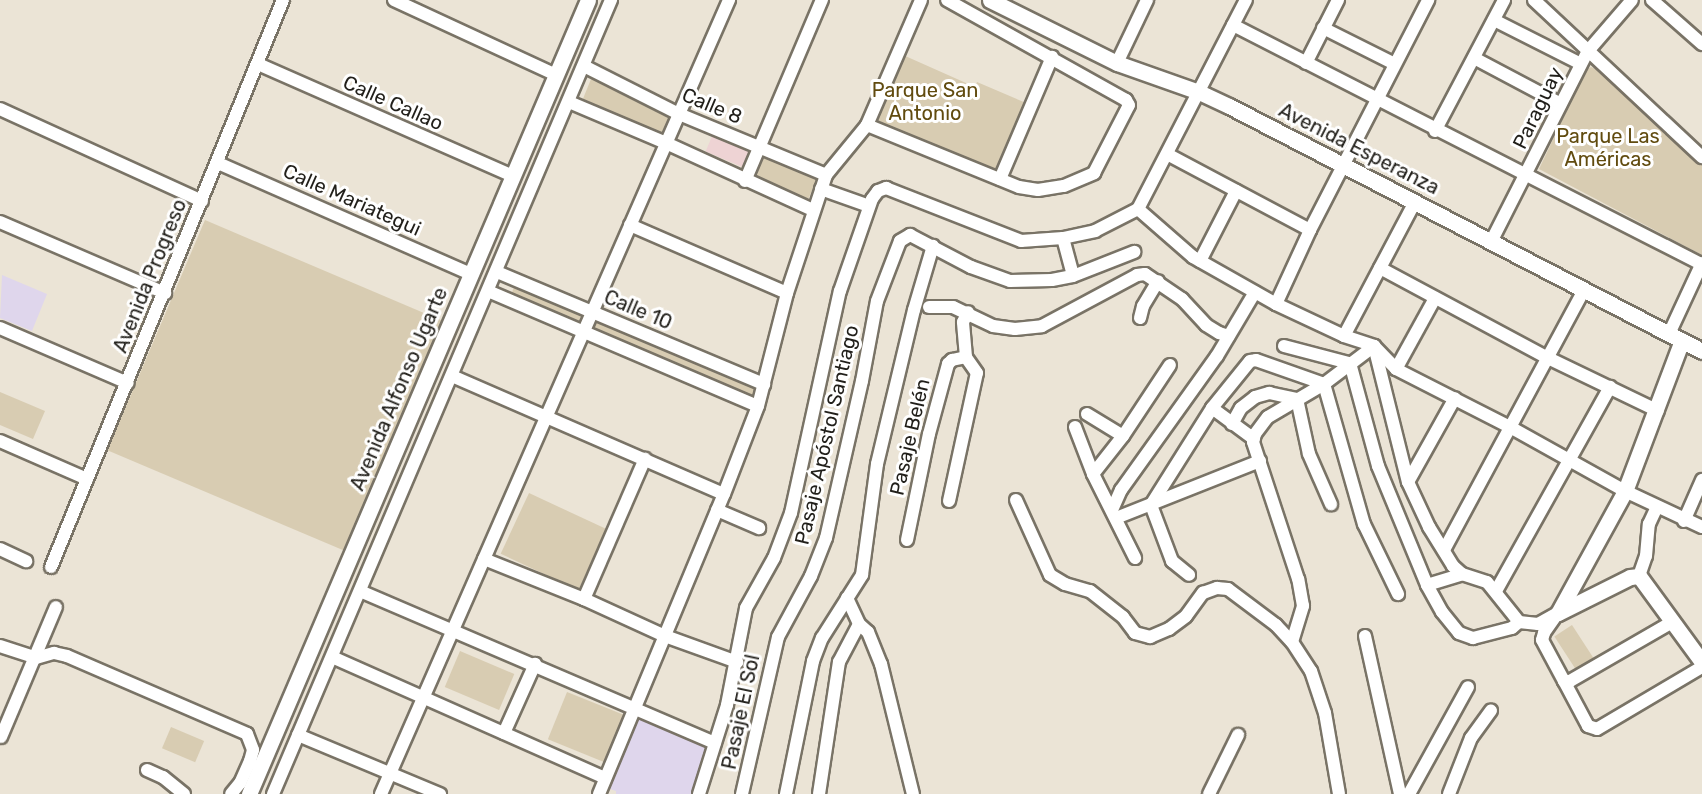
<!DOCTYPE html>
<html>
<head>
<meta charset="utf-8">
<style>
  body { margin:0 }
  #map { position:relative; width:1702px; height:794px; overflow:hidden; background:#ebe4d6; font-family:Rubik,sans-serif }
  div>[style] { position:absolute }
  [style*='--x'] { left:calc(var(--x)*1px); top:calc(var(--y)*1px); width:calc(var(--w)*1px); rotate:calc(var(--a)*1deg) }
  .education>* { inset:0; background:#dfd6ec }
  .medical>* { inset:0; background:#eed3d4; transform-origin:0 0 }
  .green>* { inset:0; background:#d8ccb2; transform-origin:0 0 }
  .roads { filter:drop-shadow(2px 0 #797366) drop-shadow(-2px 0 #797366) drop-shadow(0 2px #797366) drop-shadow(0 -2px #797366) }
  .minor>* { height:12px; margin:-6px; padding:0 6px; transform-origin:6px; border-radius:6px; background:#fff }
  .tertiary>* { height:15px; margin:-7.5px; padding:0 7.5px; transform-origin:7.5px; border-radius:7.5px; background:#fff }
  span { translate:-50% -50%; white-space:nowrap; text-align:center; line-height:1.15; -webkit-text-stroke:6px #fff; paint-order:stroke }
  .park-label { font-size:20px; color:#614b0f }
  .street-label { font-size:20px; color:#211f1a }
</style>
</head>
<body>
<div id="map">
  <div class="education">
    <i style="clip-path:polygon(2px 275px,47px 294px,32px 331px,0 318px)"></i>
    <i style="clip-path:polygon(639px 717px,709px 746px,692px 794px,616px 794px,616px 791px,610px 789px)"></i>
  </div>
  <div class="medical">
    <i style="left:713px;top:134px;width:40px;height:19px;rotate:23deg"></i>
  </div>
  <div class="green">
    <i style="clip-path:polygon(903px 55px,975px 87px,977px 82px,1026px 103px,997px 170px,875px 120px)"></i>
    <i style="clip-path:polygon(1591px 67px,1596px 69px,1702px 165px,1702px 255px,1539px 169px,1586px 70px)"></i>
    <i style="left:591px;top:79px;width:90px;height:24px;rotate:22deg"></i>
    <i style="left:762px;top:153px;width:61px;height:26px;rotate:24deg"></i>
    <i style="left:205px;top:220px;width:259px;height:250px;rotate:23deg"></i>
    <i style="left:515px;top:285px;width:75px;height:11px;rotate:23deg"></i>
    <i style="left:595px;top:320px;width:176px;height:11px;rotate:23deg"></i>
    <i style="clip-path:polygon(0 392px,45px 411px,33px 439px,0 425px)"></i>
    <i style="left:529px;top:493px;width:86px;height:67px;rotate:25deg"></i>
    <i style="left:1572px;top:625px;width:40px;height:21px;rotate:57deg"></i>
    <i style="left:460px;top:651px;width:59px;height:39px;rotate:23deg"></i>
    <i style="left:567px;top:692px;width:61px;height:51px;rotate:22deg"></i>
    <i style="left:171px;top:727px;width:36px;height:23px;rotate:23deg"></i>
  </div>
  <div class="roads">
    <div class="minor">
      <i style="--x:394;--y:0;--w:179;--a:24.8"></i>
      <i style="--x:1534;--y:0;--w:230;--a:43.1"></i>
      <i style="--x:1652;--y:0;--w:67;--a:41.3"></i>
      <i style="--x:1494;--y:20;--w:97;--a:26.8"></i>
      <i style="--x:1233;--y:25;--w:525;--a:27.05"></i>
      <i style="--x:1323;--y:28;--w:80;--a:26.6"></i>
      <i style="--x:1474;--y:58;--w:98;--a:27.9"></i>
      <i style="--x:1117;--y:63;--w:70;--a:-64.5"></i>
      <i style="--x:1306;--y:63;--w:71;--a:-63.1"></i>
      <i style="--x:258;--y:64;--w:279;--a:23.7"></i>
      <i style="--x:584;--y:66;--w:106;--a:26.8"></i>
      <i style="--x:679;--y:114;--w:159;--a:22.5"></i>
      <i style="--x:569;--y:102;--w:105;--a:22.9"></i>
      <i style="--x:666;--y:143;--w:162;--a:24.5"></i>
      <i style="--x:0;--y:109;--w:222;--a:24.5"></i>
      <i style="--x:867;--y:125;--w:164;--a:22.2"></i>
      <i style="--x:1019;--y:187;--w:19;--a:9"></i>
      <i style="--x:1038;--y:190;--w:26;--a:-9"></i>
      <i style="--x:1064;--y:186;--w:33;--a:-23"></i>
      <i style="--x:1094;--y:173;--w:76;--a:-62.8"></i>
      <i style="--x:1129;--y:105;--w:6;--a:-121"></i>
      <i style="--x:1126;--y:100;--w:205;--a:-150.8"></i>
      <i style="--x:1435;--y:131;--w:148;--a:-62.2"></i>
      <i style="--x:1167;--y:154;--w:162;--a:28"></i>
      <i style="--x:218;--y:163;--w:276;--a:23.7"></i>
      <i style="--x:1000;--y:179;--w:133;--a:-66.9"></i>
      <i style="--x:745;--y:181;--w:197;--a:-67"></i>
      <i style="--x:821;--y:189;--w:51;--a:19.5"></i>
      <i style="--x:1138;--y:209;--w:73;--a:41.1"></i>
      <i style="--x:1193;--y:257;--w:95;--a:29.5"></i>
      <i style="--x:1276;--y:304;--w:75;--a:25.2"></i>
      <i style="--x:1344;--y:336;--w:32;--a:18"></i>
      <i style="--x:1374;--y:346;--w:32;--a:46"></i>
      <i style="--x:1396;--y:369;--w:128;--a:27"></i>
      <i style="--x:1510;--y:427;--w:132;--a:29.1"></i>
      <i style="--x:1625;--y:491;--w:85;--a:25.1"></i>
      <i style="--x:0;--y:222;--w:180;--a:23.3"></i>
      <i style="--x:630;--y:225;--w:171;--a:23.4"></i>
      <i style="--x:1063;--y:238;--w:39;--a:75"></i>
      <i style="--x:1491;--y:242;--w:214;--a:-63.1"></i>
      <i style="--x:1588;--y:51;--w:67;--a:-49.2"></i>
      <i style="--x:1200;--y:261;--w:79;--a:-62.8"></i>
      <i style="--x:1380;--y:268;--w:188;--a:28.2"></i>
      <i style="--x:1546;--y:357;--w:124;--a:25.7"></i>
      <i style="--x:497;--y:272;--w:290;--a:22.8"></i>
      <i style="--x:488;--y:291;--w:293;--a:23.1"></i>
      <i style="--x:1276;--y:304;--w:81;--a:-65.3"></i>
      <i style="--x:1310;--y:230;--w:259;--a:-62.8"></i>
      <i style="--x:929;--y:307;--w:24;--a:0"></i>
      <i style="--x:953;--y:307;--w:44;--a:25.4"></i>
      <i style="--x:993;--y:326;--w:22;--a:8"></i>
      <i style="--x:1015;--y:329;--w:27;--a:-6"></i>
      <i style="--x:1042;--y:326;--w:108;--a:-28.2"></i>
      <i style="--x:1137;--y:275;--w:8;--a:-7"></i>
      <i style="--x:1145;--y:274;--w:45;--a:34"></i>
      <i style="--x:1182;--y:299;--w:35;--a:47"></i>
      <i style="--x:1206;--y:325;--w:15;--a:32"></i>
      <i style="--x:1219;--y:333;--w:10;--a:17"></i>
      <i style="--x:1140;--y:318;--w:12;--a:-76"></i>
      <i style="--x:1143;--y:306;--w:29;--a:-59"></i>
      <i style="--x:0;--y:328;--w:139;--a:23.3"></i>
      <i style="--x:1669;--y:334;--w:78;--a:-65.1"></i>
      <i style="--x:1344;--y:336;--w:152;--a:-62.1"></i>
      <i style="--x:1284;--y:346;--w:67;--a:14.7"></i>
      <i style="--x:1350;--y:363;--w:107;--a:74.8"></i>
      <i style="--x:1378;--y:466;--w:129;--a:67.6"></i>
      <i style="--x:1427;--y:585;--w:31;--a:61"></i>
      <i style="--x:1442;--y:612;--w:27;--a:51"></i>
      <i style="--x:1459;--y:633;--w:15;--a:20"></i>
      <i style="--x:1473;--y:638;--w:40;--a:-14.4"></i>
      <i style="--x:1512;--y:628;--w:9;--a:-41"></i>
      <i style="--x:1396;--y:369;--w:81;--a:-61.2"></i>
      <i style="--x:452;--y:376;--w:296;--a:23.5"></i>
      <i style="--x:1212;--y:408;--w:52;--a:36.4"></i>
      <i style="--x:1087;--y:414;--w:42;--a:31.4"></i>
      <i style="--x:1232;--y:424;--w:18;--a:-61"></i>
      <i style="--x:1241;--y:408;--w:18;--a:-38"></i>
      <i style="--x:1255;--y:397;--w:15;--a:-16"></i>
      <i style="--x:1269;--y:393;--w:29;--a:12"></i>
      <i style="--x:1297;--y:399;--w:56;--a:77.7"></i>
      <i style="--x:1309;--y:454;--w:55;--a:66.3"></i>
      <i style="--x:1075;--y:427;--w:50;--a:69"></i>
      <i style="--x:1093;--y:474;--w:94;--a:63.4"></i>
      <i style="--x:0;--y:441;--w:95;--a:23.6"></i>
      <i style="--x:1093;--y:474;--w:48;--a:-51.7"></i>
      <i style="--x:1123;--y:436;--w:85;--a:-56.5"></i>
      <i style="--x:1408;--y:482;--w:96;--a:-60.8"></i>
      <i style="--x:1016;--y:500;--w:82;--a:65.6"></i>
      <i style="--x:1050;--y:575;--w:17;--a:31"></i>
      <i style="--x:1065;--y:584;--w:26;--a:16"></i>
      <i style="--x:1090;--y:591;--w:42;--a:38.2"></i>
      <i style="--x:1123;--y:617;--w:20;--a:53"></i>
      <i style="--x:1135;--y:633;--w:16;--a:15"></i>
      <i style="--x:1150;--y:637;--w:21;--a:-23"></i>
      <i style="--x:1169;--y:629;--w:21;--a:-37"></i>
      <i style="--x:1186;--y:616;--w:29;--a:-54"></i>
      <i style="--x:1203;--y:593;--w:15;--a:-20"></i>
      <i style="--x:1217;--y:588;--w:11;--a:5"></i>
      <i style="--x:1228;--y:589;--w:60;--a:36.9"></i>
      <i style="--x:1276;--y:625;--w:23;--a:47"></i>
      <i style="--x:1292;--y:642;--w:35;--a:57"></i>
      <i style="--x:1311;--y:671;--w:44;--a:71.6"></i>
      <i style="--x:1325;--y:713;--w:82;--a:80.2"></i>
      <i style="--x:949;--y:501;--w:131;--a:-77.7"></i>
      <i style="--x:977;--y:373;--w:19;--a:-125"></i>
      <i style="--x:966;--y:357;--w:35;--a:-95"></i>
      <i style="--x:963;--y:322;--w:11;--a:-63"></i>
      <i style="--x:1151;--y:505;--w:115;--a:-57.8"></i>
      <i style="--x:1212;--y:408;--w:60;--a:-51"></i>
      <i style="--x:1250;--y:361;--w:6;--a:-9"></i>
      <i style="--x:1256;--y:360;--w:72;--a:19.4"></i>
      <i style="--x:1324;--y:384;--w:146;--a:74.1"></i>
      <i style="--x:1364;--y:524;--w:78;--a:64.1"></i>
      <i style="--x:1151;--y:505;--w:60;--a:69.4"></i>
      <i style="--x:1172;--y:561;--w:22;--a:39"></i>
      <i style="--x:717;--y:510;--w:46;--a:23.2"></i>
      <i style="--x:1112;--y:510;--w:22;--a:-66"></i>
      <i style="--x:1121;--y:490;--w:165;--a:-54.4"></i>
      <i style="--x:1217;--y:356;--w:74;--a:-59.3"></i>
      <i style="--x:1116;--y:518;--w:155;--a:-21.6"></i>
      <i style="--x:1684;--y:521;--w:45;--a:-66.3"></i>
      <i style="--x:907;--y:540;--w:108;--a:-78.3"></i>
      <i style="--x:929;--y:434;--w:73;--a:-74.8"></i>
      <i style="--x:948;--y:364;--w:6;--a:-45"></i>
      <i style="--x:952;--y:360;--w:14;--a:-12"></i>
      <i style="--x:0;--y:549;--w:29;--a:25"></i>
      <i style="--x:1444;--y:550;--w:295;--a:-61.7"></i>
      <i style="--x:484;--y:559;--w:108;--a:21.8"></i>
      <i style="--x:584;--y:599;--w:89;--a:24.6"></i>
      <i style="--x:665;--y:636;--w:77;--a:19.9"></i>
      <i style="--x:51;--y:567;--w:613;--a:-67.75"></i>
      <i style="--x:1639;--y:576;--w:21;--a:-71"></i>
      <i style="--x:1646;--y:556;--w:32;--a:-85"></i>
      <i style="--x:1649;--y:524;--w:19;--a:-65"></i>
      <i style="--x:1427;--y:585;--w:37;--a:-17"></i>
      <i style="--x:360;--y:591;--w:386;--a:23.2"></i>
      <i style="--x:1496;--y:591;--w:234;--a:-60.8"></i>
      <i style="--x:847;--y:598;--w:29;--a:65"></i>
      <i style="--x:859;--y:624;--w:12;--a:42"></i>
      <i style="--x:868;--y:632;--w:35;--a:68"></i>
      <i style="--x:881;--y:664;--w:134;--a:76.2"></i>
      <i style="--x:584;--y:599;--w:153;--a:-66.5"></i>
      <i style="--x:1555;--y:617;--w:19;--a:125"></i>
      <i style="--x:1544;--y:633;--w:7;--a:106"></i>
      <i style="--x:1542;--y:640;--w:47;--a:61.8"></i>
      <i style="--x:1564;--y:681;--w:6;--a:0"></i>
      <i style="--x:1570;--y:681;--w:118;--a:-30"></i>
      <i style="--x:1365;--y:636;--w:162;--a:77.5"></i>
      <i style="--x:1292;--y:642;--w:38;--a:-73"></i>
      <i style="--x:1303;--y:606;--w:27;--a:-100"></i>
      <i style="--x:1298;--y:579;--w:144;--a:-108.2"></i>
      <i style="--x:1253;--y:442;--w:8;--a:-76"></i>
      <i style="--x:1255;--y:434;--w:21;--a:-53"></i>
      <i style="--x:1268;--y:417;--w:65;--a:-30.5"></i>
      <i style="--x:1324;--y:384;--w:63;--a:-37.2"></i>
      <i style="--x:1374;--y:346;--w:140;--a:76"></i>
      <i style="--x:1408;--y:482;--w:50;--a:65"></i>
      <i style="--x:1429;--y:527;--w:46;--a:58.4"></i>
      <i style="--x:1453;--y:566;--w:12;--a:42"></i>
      <i style="--x:1462;--y:574;--w:26;--a:18"></i>
      <i style="--x:1487;--y:582;--w:51;--a:51.3"></i>
      <i style="--x:1519;--y:622;--w:19;--a:6"></i>
      <i style="--x:1538;--y:624;--w:23;--a:-29"></i>
      <i style="--x:0;--y:646;--w:38;--a:18"></i>
      <i style="--x:332;--y:657;--w:299;--a:23.9"></i>
      <i style="--x:36;--y:658;--w:19;--a:-16"></i>
      <i style="--x:54;--y:653;--w:13;--a:13"></i>
      <i style="--x:67;--y:656;--w:196;--a:23.4"></i>
      <i style="--x:247;--y:734;--w:17;--a:69"></i>
      <i style="--x:253;--y:750;--w:11;--a:105"></i>
      <i style="--x:250;--y:761;--w:24;--a:114"></i>
      <i style="--x:240;--y:783;--w:14;--a:129"></i>
      <i style="--x:1564;--y:681;--w:51;--a:61.9"></i>
      <i style="--x:1588;--y:726;--w:9;--a:18"></i>
      <i style="--x:1597;--y:729;--w:122;--a:-30.6"></i>
      <i style="--x:504;--y:733;--w:76;--a:-65.8"></i>
      <i style="--x:298;--y:735;--w:154;--a:22.6"></i>
      <i style="--x:1;--y:737;--w:141;--a:-67.1"></i>
      <i style="--x:147;--y:770;--w:17;--a:24"></i>
      <i style="--x:163;--y:777;--w:27;--a:39"></i>
      <i style="--x:273;--y:794;--w:863;--a:-66.94"></i>
      <i style="--x:381;--y:794;--w:867;--a:-66.33"></i>
      <i style="--x:599;--y:794;--w:325;--a:-67.4"></i>
      <i style="--x:724;--y:494;--w:94;--a:-68.9"></i>
      <i style="--x:758;--y:406;--w:117;--a:-75.6"></i>
      <i style="--x:787;--y:293;--w:124;--a:-71.7"></i>
      <i style="--x:826;--y:175;--w:65;--a:-50.6"></i>
      <i style="--x:867;--y:125;--w:136;--a:-66.6"></i>
      <i style="--x:699;--y:794;--w:93;--a:-72.5"></i>
      <i style="--x:727;--y:705;--w:99;--a:-78.9"></i>
      <i style="--x:746;--y:608;--w:57;--a:-60.8"></i>
      <i style="--x:774;--y:558;--w:48;--a:-69.3"></i>
      <i style="--x:791;--y:513;--w:227;--a:-77.6"></i>
      <i style="--x:840;--y:291;--w:97;--a:-70.8"></i>
      <i style="--x:872;--y:199;--w:10;--a:-53"></i>
      <i style="--x:878;--y:191;--w:9;--a:-21"></i>
      <i style="--x:886;--y:188;--w:145;--a:21.4"></i>
      <i style="--x:1021;--y:241;--w:42;--a:-4.1"></i>
      <i style="--x:1063;--y:238;--w:33;--a:-12"></i>
      <i style="--x:1095;--y:231;--w:48;--a:-27.1"></i>
      <i style="--x:1138;--y:209;--w:235;--a:-62.7"></i>
      <i style="--x:742;--y:794;--w:161;--a:-77.1"></i>
      <i style="--x:778;--y:637;--w:69;--a:-61.6"></i>
      <i style="--x:811;--y:576;--w:41;--a:-68.5"></i>
      <i style="--x:826;--y:538;--w:161;--a:-77.1"></i>
      <i style="--x:862;--y:381;--w:81;--a:-79.4"></i>
      <i style="--x:877;--y:301;--w:64;--a:-69"></i>
      <i style="--x:900;--y:241;--w:12;--a:-31"></i>
      <i style="--x:910;--y:235;--w:69;--a:27.7"></i>
      <i style="--x:971;--y:267;--w:41;--a:19.7"></i>
      <i style="--x:1010;--y:281;--w:42;--a:-1.4"></i>
      <i style="--x:1052;--y:280;--w:21;--a:-11"></i>
      <i style="--x:1073;--y:276;--w:66;--a:-21.5"></i>
      <i style="--x:786;--y:794;--w:136;--a:-78.5"></i>
      <i style="--x:813;--y:661;--w:25;--a:-69"></i>
      <i style="--x:822;--y:638;--w:75;--a:-57.6"></i>
      <i style="--x:862;--y:575;--w:112;--a:-82.3"></i>
      <i style="--x:877;--y:464;--w:158;--a:-76.5"></i>
      <i style="--x:914;--y:310;--w:67;--a:-73.5"></i>
      <i style="--x:819;--y:794;--w:134;--a:-81.4"></i>
      <i style="--x:839;--y:662;--w:43;--a:-62.2"></i>
      <i style="--x:1209;--y:794;--w:66;--a:-63.8"></i>
      <i style="--x:1409;--y:794;--w:122;--a:-61.1"></i>
      <i style="--x:1449;--y:794;--w:60;--a:-68.6"></i>
      <i style="--x:1471;--y:738;--w:34;--a:-54"></i>
    </div>
    <div class="tertiary">
      <i style="--x:990;--y:0;--w:142;--a:26.4"></i>
      <i style="--x:1117;--y:63;--w:87;--a:19.5"></i>
      <i style="--x:1199;--y:92;--w:33;--a:25"></i>
      <i style="--x:1229;--y:106;--w:533;--a:27.38"></i>
      <i style="--x:1558;--y:613;--w:139;--a:-61.2"></i>
      <i style="--x:1625;--y:491;--w:161;--a:-69.3"></i>
      <i style="--x:1558;--y:613;--w:80;--a:-26.6"></i>
      <i style="--x:1630;--y:577;--w:9;--a:-6"></i>
      <i style="--x:1639;--y:576;--w:107;--a:53.8"></i>
      <i style="--x:249;--y:794;--w:863;--a:-66.88"></i>
    </div>
  </div>
  <div class="park-label">
    <span style="left:925px;top:102px">Parque San<br>Antonio</span>
    <span style="left:1608px;top:148px">Parque Las<br>Américas</span>
  </div>
  <div class="street-label">
    <span style="left:393px;top:103px;rotate:24deg">Calle Callao</span>
    <span style="left:712px;top:106px;rotate:23deg">Calle 8</span>
    <span style="left:1538px;top:108px;rotate:-64deg">Paraguay</span>
    <span style="left:1359px;top:149px;rotate:27deg">Avenida Esperanza</span>
    <span style="left:352px;top:200px;rotate:24deg">Calle Mariategui</span>
    <span style="left:150px;top:276px;rotate:-68deg">Avenida Progreso</span>
    <span style="left:638px;top:310px;rotate:23deg">Calle 10</span>
    <span style="left:399px;top:389px;rotate:-67deg">Avenida Alfonso Ugarte</span>
    <span style="left:827px;top:435px;rotate:-77deg">Pasaje Apóstol Santiago</span>
    <span style="left:910px;top:437px;rotate:-77deg">Pasaje Belén</span>
    <span style="left:741px;top:712px;rotate:-78deg">Pasaje El Sol</span>
  </div>
</div>
</body>
</html>
